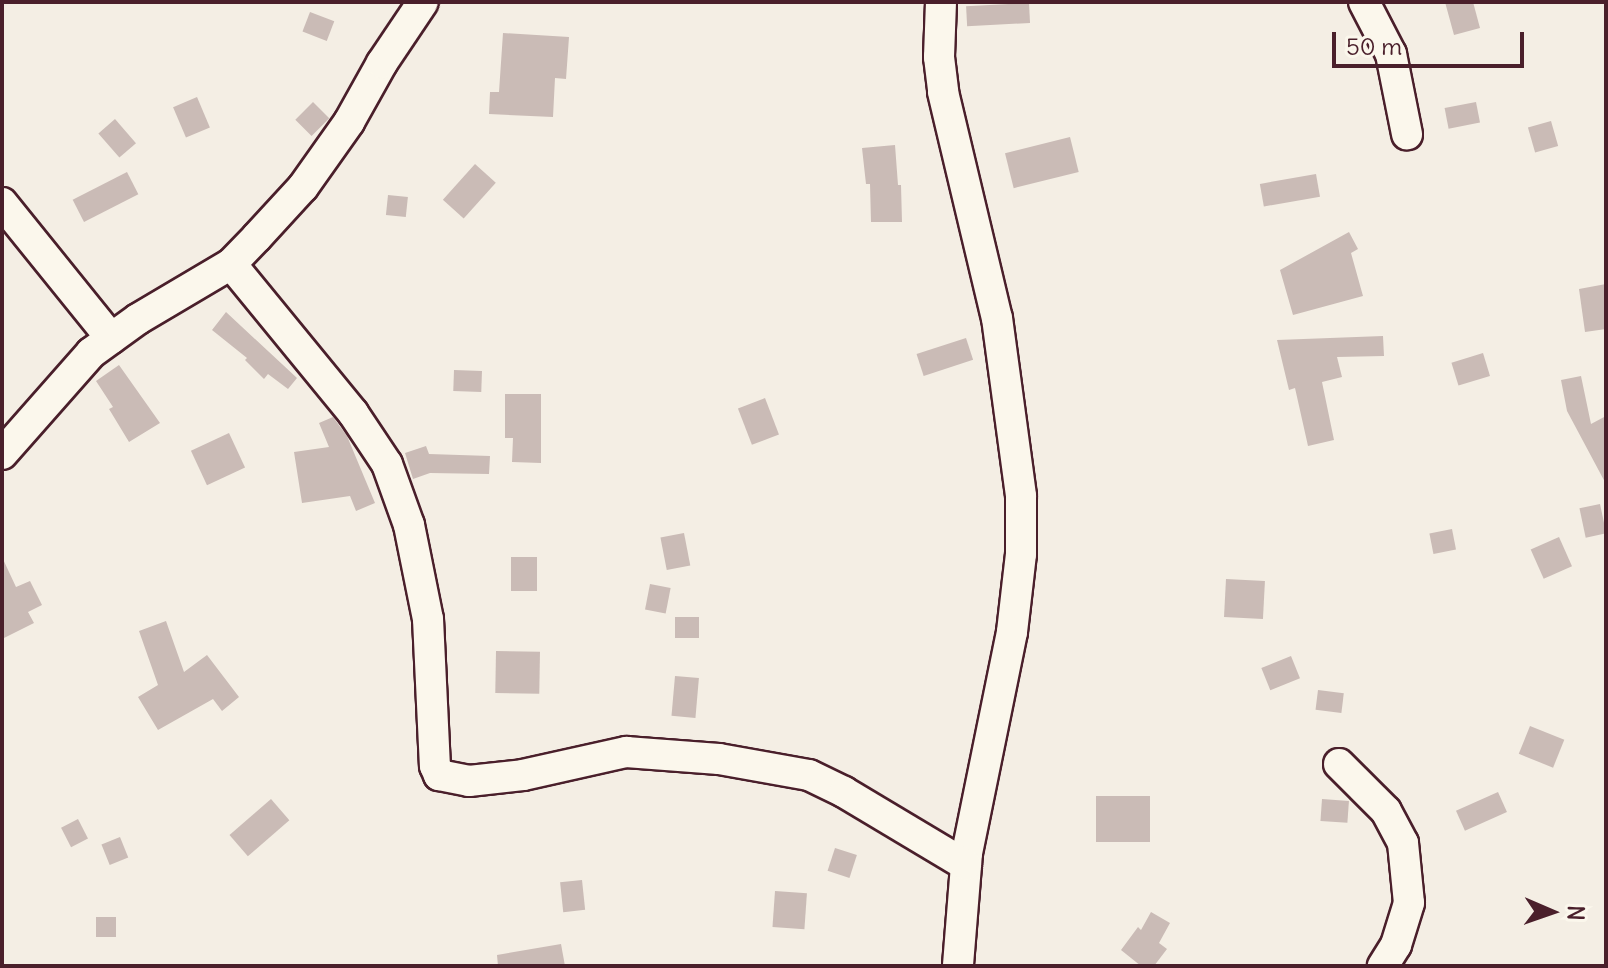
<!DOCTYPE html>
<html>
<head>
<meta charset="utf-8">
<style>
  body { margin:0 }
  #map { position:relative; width:1608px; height:968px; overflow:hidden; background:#f4eee4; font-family:Delius,sans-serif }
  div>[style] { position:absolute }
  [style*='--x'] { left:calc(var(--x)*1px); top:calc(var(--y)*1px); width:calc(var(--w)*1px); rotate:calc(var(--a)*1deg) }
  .building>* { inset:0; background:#cabbb6; transform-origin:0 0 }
  .roads { filter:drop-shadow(2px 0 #4a1f2b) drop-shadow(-2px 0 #4a1f2b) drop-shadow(0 2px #4a1f2b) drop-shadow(0 -2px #4a1f2b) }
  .minor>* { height:30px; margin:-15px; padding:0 15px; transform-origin:15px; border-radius:15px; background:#fbf7ec }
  span { translate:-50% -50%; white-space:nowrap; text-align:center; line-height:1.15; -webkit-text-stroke:6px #fbf7ec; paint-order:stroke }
  .frame { position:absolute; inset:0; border:4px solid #4a1f2b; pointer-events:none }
  .north { position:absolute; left:1512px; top:872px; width:80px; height:80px; -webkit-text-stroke:6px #fbf7ec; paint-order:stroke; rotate:92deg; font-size:22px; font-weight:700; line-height:32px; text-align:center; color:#4a1f2b }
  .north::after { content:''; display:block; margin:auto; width:28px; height:36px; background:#4a1f2b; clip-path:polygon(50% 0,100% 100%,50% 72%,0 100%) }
  .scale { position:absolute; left:1332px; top:32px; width:192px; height:36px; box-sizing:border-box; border:4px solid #4a1f2b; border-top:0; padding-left:10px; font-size:24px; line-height:28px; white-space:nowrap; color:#4a1f2b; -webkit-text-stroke:6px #fbf7ec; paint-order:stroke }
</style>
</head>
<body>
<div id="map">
  <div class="building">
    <i style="clip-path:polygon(1445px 2px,1473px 2px,1480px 28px,1454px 35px)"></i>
    <i style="left:1029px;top:3px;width:20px;height:63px;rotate:87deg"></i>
    <i style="left:310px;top:12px;width:26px;height:21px;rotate:21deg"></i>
    <i style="clip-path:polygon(503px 33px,569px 37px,566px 79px,555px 78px,553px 117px,489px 114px,490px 92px,499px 92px)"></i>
    <i style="left:197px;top:97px;width:33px;height:26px;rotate:67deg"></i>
    <i style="left:313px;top:102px;width:23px;height:25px;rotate:45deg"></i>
    <i style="left:1476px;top:102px;width:21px;height:32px;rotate:79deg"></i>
    <i style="left:115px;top:119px;width:32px;height:22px;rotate:49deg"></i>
    <i style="left:1551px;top:121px;width:26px;height:24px;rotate:74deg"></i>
    <i style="left:1070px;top:137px;width:36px;height:67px;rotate:76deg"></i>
    <i style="clip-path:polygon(895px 145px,898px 185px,901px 185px,902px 222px,871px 222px,870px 184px,866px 184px,862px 148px)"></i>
    <i style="left:475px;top:164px;width:28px;height:48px;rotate:42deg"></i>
    <i style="left:127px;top:172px;width:25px;height:61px;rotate:63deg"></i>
    <i style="left:1316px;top:174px;width:23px;height:57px;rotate:80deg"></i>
    <i style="left:388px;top:195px;width:20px;height:20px;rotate:6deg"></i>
    <i style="clip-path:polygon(1349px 232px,1358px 249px,1351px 253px,1363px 296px,1293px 315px,1280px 270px)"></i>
    <i style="clip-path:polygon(1606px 284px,1606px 329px,1585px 332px,1579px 289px)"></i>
    <i style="clip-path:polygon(226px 312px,297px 378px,288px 389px,268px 374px,264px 379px,245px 360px,247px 358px,212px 330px)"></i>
    <i style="clip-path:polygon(1383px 336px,1384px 356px,1337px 357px,1342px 377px,1322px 382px,1334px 440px,1308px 446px,1295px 388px,1289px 390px,1277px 340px)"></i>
    <i style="left:966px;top:338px;width:23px;height:52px;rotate:72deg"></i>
    <i style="left:1483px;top:353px;width:24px;height:33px;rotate:73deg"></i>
    <i style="clip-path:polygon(119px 365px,160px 423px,129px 442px,109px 409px,113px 407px,96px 381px)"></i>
    <i style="left:454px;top:370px;width:28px;height:21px;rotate:2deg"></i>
    <i style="clip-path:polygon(1581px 376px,1591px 424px,1606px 416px,1606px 484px,1567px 411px,1561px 380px)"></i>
    <i style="clip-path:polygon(505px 394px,541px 394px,541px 463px,512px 462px,513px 438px,505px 438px)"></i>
    <i style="left:765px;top:398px;width:39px;height:29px;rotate:69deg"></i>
    <i style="clip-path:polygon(333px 417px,347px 436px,375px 503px,356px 511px,350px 496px,302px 503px,294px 452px,329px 447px,319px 423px)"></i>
    <i style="left:229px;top:433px;width:38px;height:42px;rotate:65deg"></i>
    <i style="clip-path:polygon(426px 446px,429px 454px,490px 456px,489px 474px,430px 473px,413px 479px,405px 453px)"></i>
    <i style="left:1600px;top:504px;width:30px;height:21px;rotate:78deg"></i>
    <i style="left:1452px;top:529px;width:21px;height:23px;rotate:79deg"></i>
    <i style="left:684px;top:533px;width:33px;height:24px;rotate:79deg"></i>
    <i style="left:1559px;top:537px;width:32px;height:31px;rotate:66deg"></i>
    <i style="clip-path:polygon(2px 557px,16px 587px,30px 581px,42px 605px,28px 612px,34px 623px,2px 639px)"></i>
    <i style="left:511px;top:557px;width:26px;height:34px"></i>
    <i style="left:1226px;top:579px;width:39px;height:38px;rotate:3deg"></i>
    <i style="left:650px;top:584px;width:21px;height:26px;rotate:11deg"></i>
    <i style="left:675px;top:617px;width:24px;height:21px"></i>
    <i style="clip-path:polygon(166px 621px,184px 672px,207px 655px,239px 697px,222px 711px,213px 699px,158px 730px,138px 697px,158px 685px,139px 631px)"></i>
    <i style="left:496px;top:651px;width:44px;height:42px;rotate:1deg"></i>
    <i style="left:1291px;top:656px;width:24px;height:32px;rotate:68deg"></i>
    <i style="left:675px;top:676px;width:24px;height:40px;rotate:5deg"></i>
    <i style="left:1318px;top:690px;width:26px;height:20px;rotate:7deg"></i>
    <i style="left:1530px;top:726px;width:37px;height:30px;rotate:22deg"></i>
    <i style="left:1498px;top:792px;width:22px;height:46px;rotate:66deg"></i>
    <i style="left:1150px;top:796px;width:46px;height:54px;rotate:90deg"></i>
    <i style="left:271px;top:799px;width:28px;height:55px;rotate:49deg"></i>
    <i style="left:1322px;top:799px;width:27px;height:22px;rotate:4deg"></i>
    <i style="left:78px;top:819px;width:22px;height:19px;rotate:63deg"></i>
    <i style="left:120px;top:837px;width:22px;height:20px;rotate:68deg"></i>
    <i style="left:835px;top:848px;width:23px;height:24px;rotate:18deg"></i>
    <i style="left:582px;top:880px;width:30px;height:22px;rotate:84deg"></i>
    <i style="left:775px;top:891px;width:32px;height:36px;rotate:4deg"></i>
    <i style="clip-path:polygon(1151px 912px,1170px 923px,1159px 943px,1167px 949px,1154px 966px,1141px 966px,1121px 950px,1138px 927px,1141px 930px)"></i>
    <i style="left:96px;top:917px;width:20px;height:20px"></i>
    <i style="clip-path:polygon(561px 944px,565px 966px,498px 966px,497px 955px)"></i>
  </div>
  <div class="roads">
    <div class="minor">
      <i style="--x:941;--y:2;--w:55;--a:92.1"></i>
      <i style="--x:939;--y:57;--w:35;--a:83"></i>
      <i style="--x:943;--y:92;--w:232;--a:76.6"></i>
      <i style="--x:997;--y:318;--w:180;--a:82.3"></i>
      <i style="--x:1021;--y:496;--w:58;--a:90"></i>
      <i style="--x:1021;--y:554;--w:79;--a:96.6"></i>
      <i style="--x:1012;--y:632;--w:226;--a:101.5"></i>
      <i style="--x:967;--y:853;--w:113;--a:94.6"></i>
      <i style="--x:1364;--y:2;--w:59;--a:62.6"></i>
      <i style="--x:1391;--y:54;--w:82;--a:78.7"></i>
      <i style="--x:2;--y:203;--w:174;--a:51.1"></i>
      <i style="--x:231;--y:264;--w:193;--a:50.7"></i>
      <i style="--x:353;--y:413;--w:61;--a:56.3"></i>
      <i style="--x:387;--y:464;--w:65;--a:70.2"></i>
      <i style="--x:409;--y:525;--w:96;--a:78.6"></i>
      <i style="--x:428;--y:619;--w:147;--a:87.3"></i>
      <i style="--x:435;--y:766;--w:10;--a:66"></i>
      <i style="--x:439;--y:775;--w:31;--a:11"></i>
      <i style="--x:469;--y:781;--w:54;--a:-6.3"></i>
      <i style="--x:523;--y:775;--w:106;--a:-12.6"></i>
      <i style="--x:626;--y:752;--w:93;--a:4.3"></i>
      <i style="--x:719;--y:759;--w:91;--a:10.1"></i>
      <i style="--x:809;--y:775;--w:39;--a:26"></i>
      <i style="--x:844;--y:792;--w:142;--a:30.9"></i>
      <i style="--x:2;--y:454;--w:135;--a:-48.6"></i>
      <i style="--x:91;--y:353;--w:58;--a:-35.9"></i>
      <i style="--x:138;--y:319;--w:108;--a:-30.6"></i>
      <i style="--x:231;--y:264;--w:37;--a:-46"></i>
      <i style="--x:257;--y:237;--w:68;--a:-47.4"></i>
      <i style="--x:303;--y:187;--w:80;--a:-54.7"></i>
      <i style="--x:349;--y:122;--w:68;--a:-60.8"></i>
      <i style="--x:382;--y:63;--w:73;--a:-56.1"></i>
      <i style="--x:1339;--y:764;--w:66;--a:45"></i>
      <i style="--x:1386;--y:811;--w:36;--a:62"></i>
      <i style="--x:1403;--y:843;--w:60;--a:84.3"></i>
      <i style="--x:1409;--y:903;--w:44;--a:107.2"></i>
      <i style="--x:1396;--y:945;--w:25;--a:122"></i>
    </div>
  </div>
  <div class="frame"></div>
  <div class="north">N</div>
  <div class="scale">50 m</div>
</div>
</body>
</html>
